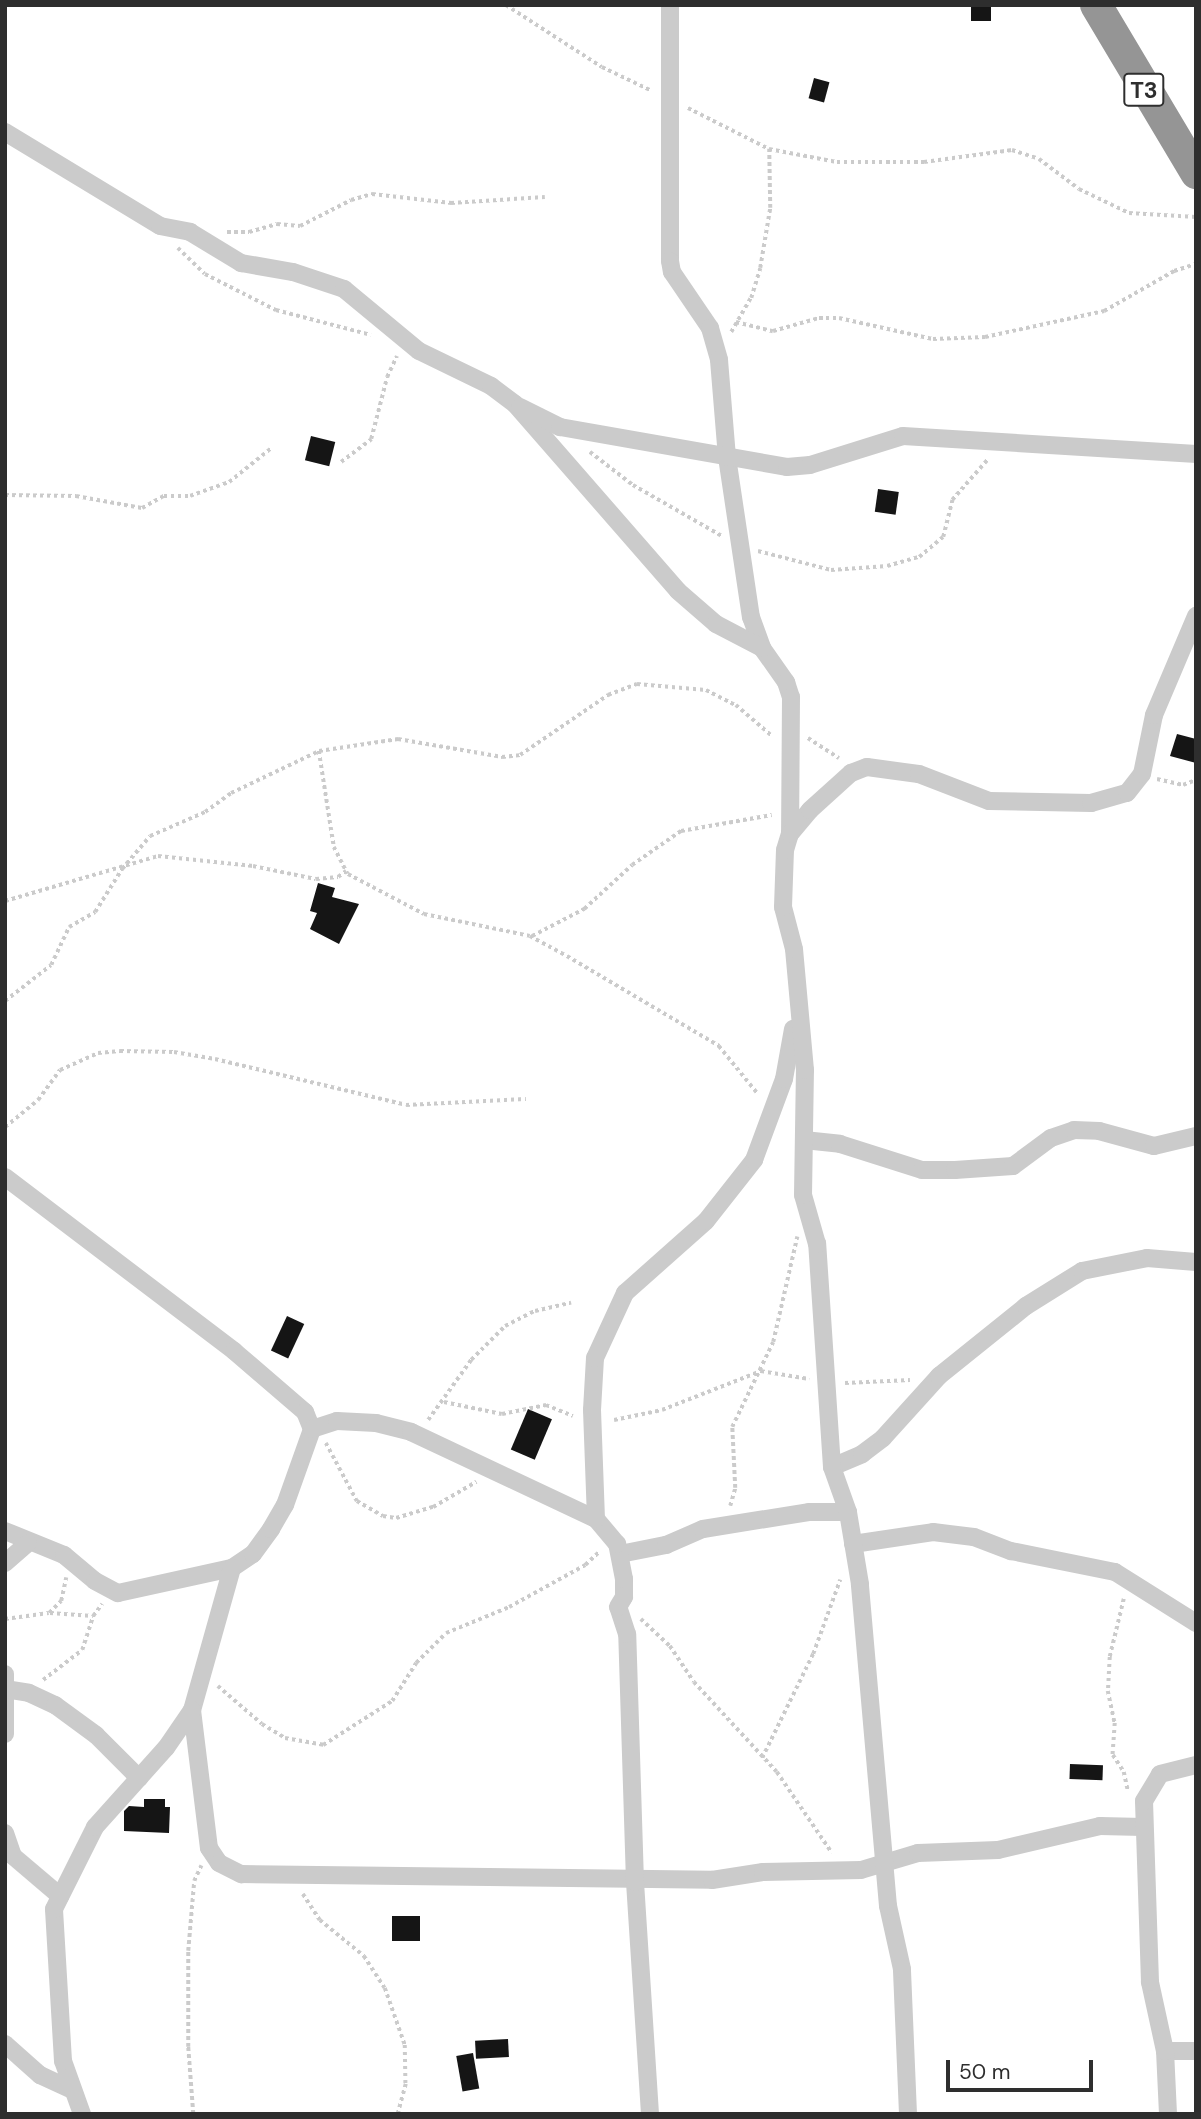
<!DOCTYPE html>
<html>
<head>
<meta charset="utf-8">
<style>
  body { margin:0 }
  #map { position:relative; width:1201px; height:2119px; overflow:hidden; background:#fff; font-family:"DM Sans",sans-serif }
  div>[style] { position:absolute }
  [style*='--x'] { left:calc(var(--x)*1px); top:calc(var(--y)*1px); width:calc(var(--w)*1px); rotate:calc(var(--a)*1deg) }
  .building>* { inset:0; background:#151515; transform-origin:0 0 }
  .path>* { height:3.5px; margin-top:-1.75px; transform-origin:0; background:repeating-linear-gradient(90deg,#cbcbcb 0 3.5px,transparent 0 7px) }
  .street>* { height:18px; margin:-9px; padding:0 9px; transform-origin:9px; border-radius:9px; background:#cbcbcb }
  .highway>* { height:32px; margin:-16px; padding:0 16px; transform-origin:16px; border-radius:16px; background:#959595 }
  span { translate:-50% -50%; white-space:nowrap; text-align:center; line-height:1.15; -webkit-text-stroke:7px #fff; paint-order:stroke }
  .shield-label span { padding:2px 5px; background:#fff; border:2px solid; border-radius:5px; -webkit-text-stroke-width:0 }
  .shield-label { font-size:23px; color:#2e2e2e; font-weight:700 }
  .frame { position:absolute; inset:0; border:7px solid #2e2e2e; pointer-events:none }
  .scale { position:absolute; left:946px; top:2060px; width:147px; height:32px; box-sizing:border-box; border:4px solid #2e2e2e; border-top:0; padding-left:9px; font-size:21px; line-height:24px; white-space:nowrap; color:#2e2e2e; -webkit-text-stroke:5px #fff; paint-order:stroke }
</style>
</head>
<body>
<div id="map">
  <div class="building">
    <i style="left:971px;top:5px;width:20px;height:16px"></i>
    <i style="left:814px;top:78px;width:16px;height:21px;rotate:15deg"></i>
    <i style="left:311px;top:436px;width:25px;height:25px;rotate:14deg"></i>
    <i style="left:878px;top:489px;width:21px;height:23px;rotate:8deg"></i>
    <i style="clip-path:polygon(1177px 734px,1196px 739px,1196px 763px,1170px 756px)"></i>
    <i style="clip-path:polygon(318px 883px,335px 888px,332px 897px,359px 904px,339px 944px,310px 929px,317px 913px,310px 911px)"></i>
    <i style="left:287px;top:1316px;width:19px;height:38px;rotate:25deg"></i>
    <i style="left:528px;top:1409px;width:26px;height:44px;rotate:23deg"></i>
    <i style="left:1070px;top:1764px;width:33px;height:15px;rotate:2deg"></i>
    <i style="clip-path:polygon(144px 1799px,165px 1799px,165px 1807px,170px 1807px,169px 1833px,124px 1831px,124px 1811px,129px 1806px,144px 1807px)"></i>
    <i style="left:392px;top:1916px;width:28px;height:25px"></i>
    <i style="left:508px;top:2039px;width:18px;height:33px;rotate:87deg"></i>
    <i style="left:473px;top:2053px;width:36px;height:17px;rotate:80deg"></i>
  </div>
  <div class="path">
    <i style="--x:506;--y:5;--w:114;--a:32.9"></i>
    <i style="--x:602;--y:67;--w:55;--a:25.6"></i>
    <i style="--x:688;--y:108;--w:91;--a:26.8"></i>
    <i style="--x:769;--y:149;--w:69;--a:10.8"></i>
    <i style="--x:837;--y:162;--w:87;--a:0"></i>
    <i style="--x:924;--y:162;--w:89;--a:-7.8"></i>
    <i style="--x:1012;--y:150;--w:28;--a:18"></i>
    <i style="--x:1039;--y:159;--w:50;--a:36.9"></i>
    <i style="--x:1079;--y:189;--w:55;--a:25.6"></i>
    <i style="--x:1129;--y:213;--w:67;--a:3.4"></i>
    <i style="--x:227;--y:232;--w:22;--a:0"></i>
    <i style="--x:249;--y:232;--w:29;--a:-16"></i>
    <i style="--x:277;--y:224;--w:23;--a:5"></i>
    <i style="--x:300;--y:226;--w:57;--a:-27"></i>
    <i style="--x:351;--y:200;--w:22;--a:-16"></i>
    <i style="--x:372;--y:194;--w:80;--a:6.5"></i>
    <i style="--x:451;--y:203;--w:94;--a:-3.7"></i>
    <i style="--x:178;--y:248;--w:37;--a:44"></i>
    <i style="--x:205;--y:274;--w:80;--a:26.9"></i>
    <i style="--x:276;--y:310;--w:98;--a:14.7"></i>
    <i style="--x:736;--y:322;--w:38;--a:14"></i>
    <i style="--x:773;--y:331;--w:48;--a:-15.8"></i>
    <i style="--x:819;--y:318;--w:20;--a:0"></i>
    <i style="--x:839;--y:318;--w:96;--a:12.6"></i>
    <i style="--x:933;--y:339;--w:52;--a:-2.2"></i>
    <i style="--x:985;--y:337;--w:122;--a:-12.3"></i>
    <i style="--x:1104;--y:311;--w:81;--a:-29.7"></i>
    <i style="--x:1174;--y:271;--w:23;--a:-18"></i>
    <i style="--x:731;--y:332;--w:39;--a:-60"></i>
    <i style="--x:751;--y:298;--w:31;--a:-73"></i>
    <i style="--x:760;--y:268;--w:61;--a:-80.5"></i>
    <i style="--x:770;--y:208;--w:59;--a:-91"></i>
    <i style="--x:590;--y:452;--w:54;--a:37.5"></i>
    <i style="--x:633;--y:485;--w:103;--a:29.8"></i>
    <i style="--x:341;--y:462;--w:38;--a:-37"></i>
    <i style="--x:371;--y:439;--w:64;--a:-75.5"></i>
    <i style="--x:387;--y:377;--w:23;--a:-65"></i>
    <i style="--x:5;--y:495;--w:71;--a:0.8"></i>
    <i style="--x:76;--y:496;--w:67;--a:10.3"></i>
    <i style="--x:142;--y:508;--w:25;--a:-29"></i>
    <i style="--x:164;--y:496;--w:26;--a:0"></i>
    <i style="--x:190;--y:496;--w:41;--a:-19.7"></i>
    <i style="--x:229;--y:482;--w:53;--a:-38.8"></i>
    <i style="--x:758;--y:551;--w:75;--a:14.6"></i>
    <i style="--x:831;--y:570;--w:56;--a:-4.1"></i>
    <i style="--x:887;--y:566;--w:33;--a:-16"></i>
    <i style="--x:919;--y:557;--w:31;--a:-40"></i>
    <i style="--x:943;--y:537;--w:38;--a:-76"></i>
    <i style="--x:952;--y:500;--w:55;--a:-48.7"></i>
    <i style="--x:808;--y:738;--w:37;--a:33"></i>
    <i style="--x:319;--y:751;--w:97;--a:81.1"></i>
    <i style="--x:334;--y:847;--w:30;--a:63"></i>
    <i style="--x:348;--y:874;--w:86;--a:27.8"></i>
    <i style="--x:424;--y:914;--w:108;--a:11.7"></i>
    <i style="--x:530;--y:936;--w:42;--a:28.4"></i>
    <i style="--x:567;--y:956;--w:177;--a:30.6"></i>
    <i style="--x:719;--y:1046;--w:62;--a:50.9"></i>
    <i style="--x:1157;--y:779;--w:27;--a:13"></i>
    <i style="--x:1183;--y:785;--w:14;--a:-21"></i>
    <i style="--x:5;--y:901;--w:159;--a:-16.4"></i>
    <i style="--x:158;--y:856;--w:96;--a:6"></i>
    <i style="--x:253;--y:866;--w:64;--a:11.7"></i>
    <i style="--x:316;--y:879;--w:22;--a:-5"></i>
    <i style="--x:338;--y:877;--w:10;--a:-37"></i>
    <i style="--x:532;--y:936;--w:59;--a:-27.4"></i>
    <i style="--x:584;--y:909;--w:65;--a:-42.5"></i>
    <i style="--x:632;--y:865;--w:60;--a:-34.8"></i>
    <i style="--x:681;--y:831;--w:92;--a:-10"></i>
    <i style="--x:5;--y:1001;--w:58;--a:-38"></i>
    <i style="--x:51;--y:965;--w:42;--a:-64.7"></i>
    <i style="--x:69;--y:927;--w:30;--a:-30"></i>
    <i style="--x:95;--y:912;--w:51;--a:-57.9"></i>
    <i style="--x:122;--y:869;--w:43;--a:-49.7"></i>
    <i style="--x:150;--y:836;--w:60;--a:-23.6"></i>
    <i style="--x:205;--y:812;--w:32;--a:-36"></i>
    <i style="--x:231;--y:793;--w:98;--a:-25.5"></i>
    <i style="--x:319;--y:751;--w:80;--a:-8.6"></i>
    <i style="--x:398;--y:739;--w:106;--a:9.8"></i>
    <i style="--x:502;--y:757;--w:18;--a:-6"></i>
    <i style="--x:520;--y:755;--w:107;--a:-34.3"></i>
    <i style="--x:608;--y:695;--w:31;--a:-21"></i>
    <i style="--x:637;--y:684;--w:69;--a:5"></i>
    <i style="--x:706;--y:690;--w:34;--a:27"></i>
    <i style="--x:736;--y:705;--w:48;--a:40.7"></i>
    <i style="--x:5;--y:1127;--w:43;--a:-39.3"></i>
    <i style="--x:38;--y:1100;--w:37;--a:-54"></i>
    <i style="--x:60;--y:1070;--w:42;--a:-24.1"></i>
    <i style="--x:98;--y:1053;--w:22;--a:-5"></i>
    <i style="--x:120;--y:1051;--w:54;--a:1.1"></i>
    <i style="--x:174;--y:1052;--w:42;--a:9.7"></i>
    <i style="--x:215;--y:1059;--w:196;--a:13.5"></i>
    <i style="--x:406;--y:1105;--w:120;--a:-2.9"></i>
    <i style="--x:845;--y:1383;--w:65;--a:-2.6"></i>
    <i style="--x:444;--y:1402;--w:59;--a:11.7"></i>
    <i style="--x:502;--y:1414;--w:45;--a:-11.6"></i>
    <i style="--x:546;--y:1405;--w:29;--a:22"></i>
    <i style="--x:428;--y:1420;--w:74;--a:-54.4"></i>
    <i style="--x:471;--y:1360;--w:48;--a:-45"></i>
    <i style="--x:505;--y:1326;--w:34;--a:-27"></i>
    <i style="--x:535;--y:1311;--w:37;--a:-13"></i>
    <i style="--x:614;--y:1420;--w:49;--a:-11.8"></i>
    <i style="--x:662;--y:1410;--w:106;--a:-21.5"></i>
    <i style="--x:761;--y:1371;--w:49;--a:9.5"></i>
    <i style="--x:326;--y:1443;--w:66;--a:61.9"></i>
    <i style="--x:357;--y:1501;--w:30;--a:30"></i>
    <i style="--x:383;--y:1516;--w:13;--a:9"></i>
    <i style="--x:396;--y:1518;--w:39;--a:-17"></i>
    <i style="--x:433;--y:1507;--w:50;--a:-30.2"></i>
    <i style="--x:730;--y:1506;--w:19;--a:-74"></i>
    <i style="--x:735;--y:1488;--w:61;--a:-92.8"></i>
    <i style="--x:732;--y:1427;--w:94;--a:-64.2"></i>
    <i style="--x:773;--y:1342;--w:108;--a:-77.1"></i>
    <i style="--x:1124;--y:1599;--w:60;--a:103.6"></i>
    <i style="--x:1110;--y:1657;--w:34;--a:93"></i>
    <i style="--x:1108;--y:1691;--w:33;--a:78"></i>
    <i style="--x:1115;--y:1723;--w:32;--a:94"></i>
    <i style="--x:1113;--y:1755;--w:20;--a:57"></i>
    <i style="--x:1124;--y:1772;--w:19;--a:78"></i>
    <i style="--x:50;--y:1613;--w:43;--a:4"></i>
    <i style="--x:5;--y:1619;--w:44;--a:-7.8"></i>
    <i style="--x:49;--y:1613;--w:17;--a:-45"></i>
    <i style="--x:61;--y:1601;--w:24;--a:-78"></i>
    <i style="--x:641;--y:1619;--w:40;--a:43"></i>
    <i style="--x:670;--y:1646;--w:43;--a:56.3"></i>
    <i style="--x:694;--y:1682;--w:122;--a:47.3"></i>
    <i style="--x:777;--y:1772;--w:98;--a:55.8"></i>
    <i style="--x:43;--y:1680;--w:49;--a:-37.6"></i>
    <i style="--x:82;--y:1650;--w:36;--a:-72"></i>
    <i style="--x:93;--y:1616;--w:15;--a:-53"></i>
    <i style="--x:218;--y:1686;--w:58;--a:40.8"></i>
    <i style="--x:262;--y:1724;--w:27;--a:31"></i>
    <i style="--x:285;--y:1738;--w:39;--a:10"></i>
    <i style="--x:323;--y:1745;--w:82;--a:-32.5"></i>
    <i style="--x:392;--y:1701;--w:45;--a:-57.7"></i>
    <i style="--x:416;--y:1663;--w:42;--a:-45"></i>
    <i style="--x:446;--y:1633;--w:68;--a:-22.4"></i>
    <i style="--x:509;--y:1607;--w:87;--a:-28.9"></i>
    <i style="--x:585;--y:1565;--w:19;--a:-43"></i>
    <i style="--x:762;--y:1758;--w:116;--a:-63.9"></i>
    <i style="--x:813;--y:1654;--w:79;--a:-70"></i>
    <i style="--x:303;--y:1894;--w:31;--a:57"></i>
    <i style="--x:320;--y:1920;--w:57;--a:39.3"></i>
    <i style="--x:364;--y:1956;--w:38;--a:57"></i>
    <i style="--x:385;--y:1988;--w:60;--a:70.7"></i>
    <i style="--x:405;--y:2045;--w:39;--a:89"></i>
    <i style="--x:406;--y:2084;--w:31;--a:105"></i>
    <i style="--x:193;--y:2114;--w:67;--a:-94.3"></i>
    <i style="--x:188;--y:2047;--w:96;--a:-90"></i>
    <i style="--x:188;--y:1951;--w:70;--a:-85.1"></i>
    <i style="--x:194;--y:1881;--w:17;--a:-65"></i>
  </div>
  <div class="street">
    <i style="--x:670;--y:5;--w:256;--a:90"></i>
    <i style="--x:670;--y:261;--w:11;--a:80"></i>
    <i style="--x:672;--y:272;--w:68;--a:55.8"></i>
    <i style="--x:710;--y:328;--w:33;--a:74"></i>
    <i style="--x:719;--y:360;--w:97;--a:85.3"></i>
    <i style="--x:727;--y:457;--w:162;--a:81.5"></i>
    <i style="--x:751;--y:617;--w:33;--a:70"></i>
    <i style="--x:762;--y:648;--w:42;--a:54.8"></i>
    <i style="--x:786;--y:682;--w:16;--a:72"></i>
    <i style="--x:791;--y:697;--w:137;--a:90.4"></i>
    <i style="--x:5;--y:132;--w:181;--a:31.2"></i>
    <i style="--x:160;--y:226;--w:31;--a:11"></i>
    <i style="--x:190;--y:232;--w:60;--a:31.3"></i>
    <i style="--x:241;--y:263;--w:53;--a:9.8"></i>
    <i style="--x:293;--y:272;--w:54;--a:18.4"></i>
    <i style="--x:344;--y:289;--w:97;--a:39.6"></i>
    <i style="--x:419;--y:351;--w:80;--a:25.9"></i>
    <i style="--x:491;--y:386;--w:30;--a:37"></i>
    <i style="--x:515;--y:404;--w:248;--a:48.9"></i>
    <i style="--x:678;--y:591;--w:50;--a:41"></i>
    <i style="--x:716;--y:624;--w:52;--a:27.6"></i>
    <i style="--x:520;--y:407;--w:45;--a:26.6"></i>
    <i style="--x:560;--y:427;--w:230;--a:10"></i>
    <i style="--x:787;--y:467;--w:23;--a:-5"></i>
    <i style="--x:810;--y:465;--w:97;--a:-17.3"></i>
    <i style="--x:903;--y:436;--w:294;--a:3.5"></i>
    <i style="--x:804;--y:1140;--w:36;--a:6"></i>
    <i style="--x:840;--y:1144;--w:86;--a:17.6"></i>
    <i style="--x:922;--y:1170;--w:33;--a:0"></i>
    <i style="--x:955;--y:1170;--w:58;--a:-3.9"></i>
    <i style="--x:1013;--y:1166;--w:47;--a:-36.4"></i>
    <i style="--x:1051;--y:1138;--w:24;--a:-19"></i>
    <i style="--x:1074;--y:1130;--w:25;--a:2"></i>
    <i style="--x:1099;--y:1131;--w:57;--a:15.3"></i>
    <i style="--x:1154;--y:1146;--w:43;--a:-13.4"></i>
    <i style="--x:5;--y:1177;--w:288;--a:37.2"></i>
    <i style="--x:234;--y:1351;--w:94;--a:40.7"></i>
    <i style="--x:305;--y:1412;--w:18;--a:68"></i>
    <i style="--x:832;--y:1467;--w:33;--a:-23"></i>
    <i style="--x:862;--y:1454;--w:26;--a:-37"></i>
    <i style="--x:883;--y:1438;--w:84;--a:-47.9"></i>
    <i style="--x:939;--y:1376;--w:112;--a:-38.8"></i>
    <i style="--x:1026;--y:1306;--w:66;--a:-32"></i>
    <i style="--x:1082;--y:1271;--w:66;--a:-11.3"></i>
    <i style="--x:1147;--y:1258;--w:49;--a:4.7"></i>
    <i style="--x:5;--y:1531;--w:64;--a:22.1"></i>
    <i style="--x:64;--y:1555;--w:40;--a:40"></i>
    <i style="--x:95;--y:1581;--w:26;--a:28"></i>
    <i style="--x:118;--y:1593;--w:117;--a:-12.4"></i>
    <i style="--x:232;--y:1568;--w:25;--a:-34"></i>
    <i style="--x:253;--y:1554;--w:31;--a:-54"></i>
    <i style="--x:271;--y:1529;--w:28;--a:-60"></i>
    <i style="--x:285;--y:1505;--w:81;--a:-70.4"></i>
    <i style="--x:312;--y:1429;--w:26;--a:-18"></i>
    <i style="--x:337;--y:1421;--w:39;--a:3"></i>
    <i style="--x:376;--y:1423;--w:36;--a:14"></i>
    <i style="--x:411;--y:1432;--w:204;--a:25.2"></i>
    <i style="--x:853;--y:1544;--w:81;--a:-8.5"></i>
    <i style="--x:933;--y:1532;--w:41;--a:7"></i>
    <i style="--x:974;--y:1537;--w:40;--a:21"></i>
    <i style="--x:1011;--y:1551;--w:106;--a:11.4"></i>
    <i style="--x:1115;--y:1572;--w:96;--a:32.2"></i>
    <i style="--x:620;--y:1554;--w:47;--a:-11.1"></i>
    <i style="--x:666;--y:1545;--w:40;--a:-23.4"></i>
    <i style="--x:703;--y:1529;--w:107;--a:-9.1"></i>
    <i style="--x:809;--y:1512;--w:39;--a:0"></i>
    <i style="--x:5;--y:1563;--w:30;--a:-41"></i>
    <i style="--x:232;--y:1568;--w:148;--a:105.7"></i>
    <i style="--x:192;--y:1710;--w:139;--a:83"></i>
    <i style="--x:209;--y:1848;--w:18;--a:56"></i>
    <i style="--x:219;--y:1863;--w:25;--a:27"></i>
    <i style="--x:241;--y:1874;--w:471;--a:0.7"></i>
    <i style="--x:712;--y:1880;--w:52;--a:-8.9"></i>
    <i style="--x:763;--y:1872;--w:98;--a:-1.2"></i>
    <i style="--x:861;--y:1870;--w:59;--a:-16.6"></i>
    <i style="--x:918;--y:1853;--w:80;--a:-2.1"></i>
    <i style="--x:998;--y:1850;--w:105;--a:-13.2"></i>
    <i style="--x:1100;--y:1826;--w:43;--a:1.3"></i>
    <i style="--x:5;--y:1674;--w:60;--a:90"></i>
    <i style="--x:5;--y:1689;--w:24;--a:9"></i>
    <i style="--x:29;--y:1693;--w:29;--a:25"></i>
    <i style="--x:55;--y:1705;--w:51;--a:36.2"></i>
    <i style="--x:96;--y:1735;--w:61;--a:45"></i>
    <i style="--x:5;--y:1833;--w:24;--a:71"></i>
    <i style="--x:13;--y:1856;--w:62;--a:40.4"></i>
    <i style="--x:5;--y:2044;--w:47;--a:41.5"></i>
    <i style="--x:40;--y:2075;--w:33;--a:25"></i>
    <i style="--x:1165;--y:2051;--w:31;--a:0"></i>
    <i style="--x:82;--y:2114;--w:56;--a:-109.7"></i>
    <i style="--x:63;--y:2061;--w:152;--a:-93.4"></i>
    <i style="--x:54;--y:1909;--w:92;--a:-63.4"></i>
    <i style="--x:95;--y:1827;--w:106;--a:-48.1"></i>
    <i style="--x:166;--y:1748;--w:46;--a:-55.6"></i>
    <i style="--x:650;--y:2114;--w:232;--a:-93.7"></i>
    <i style="--x:635;--y:1882;--w:248;--a:-91.8"></i>
    <i style="--x:627;--y:1634;--w:28;--a:-108"></i>
    <i style="--x:618;--y:1607;--w:12;--a:-59"></i>
    <i style="--x:624;--y:1597;--w:18;--a:-90"></i>
    <i style="--x:624;--y:1579;--w:36;--a:-101"></i>
    <i style="--x:617;--y:1544;--w:33;--a:-130"></i>
    <i style="--x:596;--y:1519;--w:109;--a:-92.1"></i>
    <i style="--x:592;--y:1410;--w:52;--a:-86.7"></i>
    <i style="--x:595;--y:1358;--w:72;--a:-65.2"></i>
    <i style="--x:625;--y:1293;--w:108;--a:-41.6"></i>
    <i style="--x:706;--y:1221;--w:78;--a:-51.8"></i>
    <i style="--x:754;--y:1160;--w:86;--a:-69.7"></i>
    <i style="--x:784;--y:1079;--w:51;--a:-79.8"></i>
    <i style="--x:908;--y:2114;--w:145;--a:-92.4"></i>
    <i style="--x:902;--y:1969;--w:65;--a:-102.5"></i>
    <i style="--x:888;--y:1906;--w:323;--a:-95"></i>
    <i style="--x:860;--y:1584;--w:73;--a:-99.5"></i>
    <i style="--x:848;--y:1512;--w:48;--a:-109.6"></i>
    <i style="--x:832;--y:1467;--w:224;--a:-93.8"></i>
    <i style="--x:817;--y:1244;--w:51;--a:-105.9"></i>
    <i style="--x:803;--y:1195;--w:125;--a:-89.1"></i>
    <i style="--x:805;--y:1070;--w:121;--a:-95.2"></i>
    <i style="--x:794;--y:949;--w:43;--a:-104.7"></i>
    <i style="--x:783;--y:907;--w:57;--a:-88"></i>
    <i style="--x:785;--y:850;--w:17;--a:-73"></i>
    <i style="--x:790;--y:834;--w:31;--a:-50"></i>
    <i style="--x:810;--y:810;--w:55;--a:-42.1"></i>
    <i style="--x:851;--y:773;--w:17;--a:-21"></i>
    <i style="--x:867;--y:767;--w:52;--a:7.7"></i>
    <i style="--x:919;--y:774;--w:75;--a:21.1"></i>
    <i style="--x:989;--y:801;--w:102;--a:1.1"></i>
    <i style="--x:1091;--y:803;--w:37;--a:-16"></i>
    <i style="--x:1127;--y:793;--w:24;--a:-52"></i>
    <i style="--x:1142;--y:774;--w:60;--a:-78.5"></i>
    <i style="--x:1154;--y:715;--w:108;--a:-67"></i>
    <i style="--x:1168;--y:2114;--w:63;--a:-92.7"></i>
    <i style="--x:1165;--y:2051;--w:71;--a:-102.3"></i>
    <i style="--x:1150;--y:1982;--w:181;--a:-91.9"></i>
    <i style="--x:1144;--y:1801;--w:31;--a:-59"></i>
    <i style="--x:1160;--y:1774;--w:37;--a:-14"></i>
  </div>
  <div class="highway">
    <i style="--x:1096;--y:5;--w:196;--a:59.2"></i>
  </div>
  <div class="shield-label">
    <span style="left:1144px;top:90px">T3</span>
  </div>
  <div class="frame"></div>
  <div class="scale">50 m</div>
</div>
</body>
</html>
